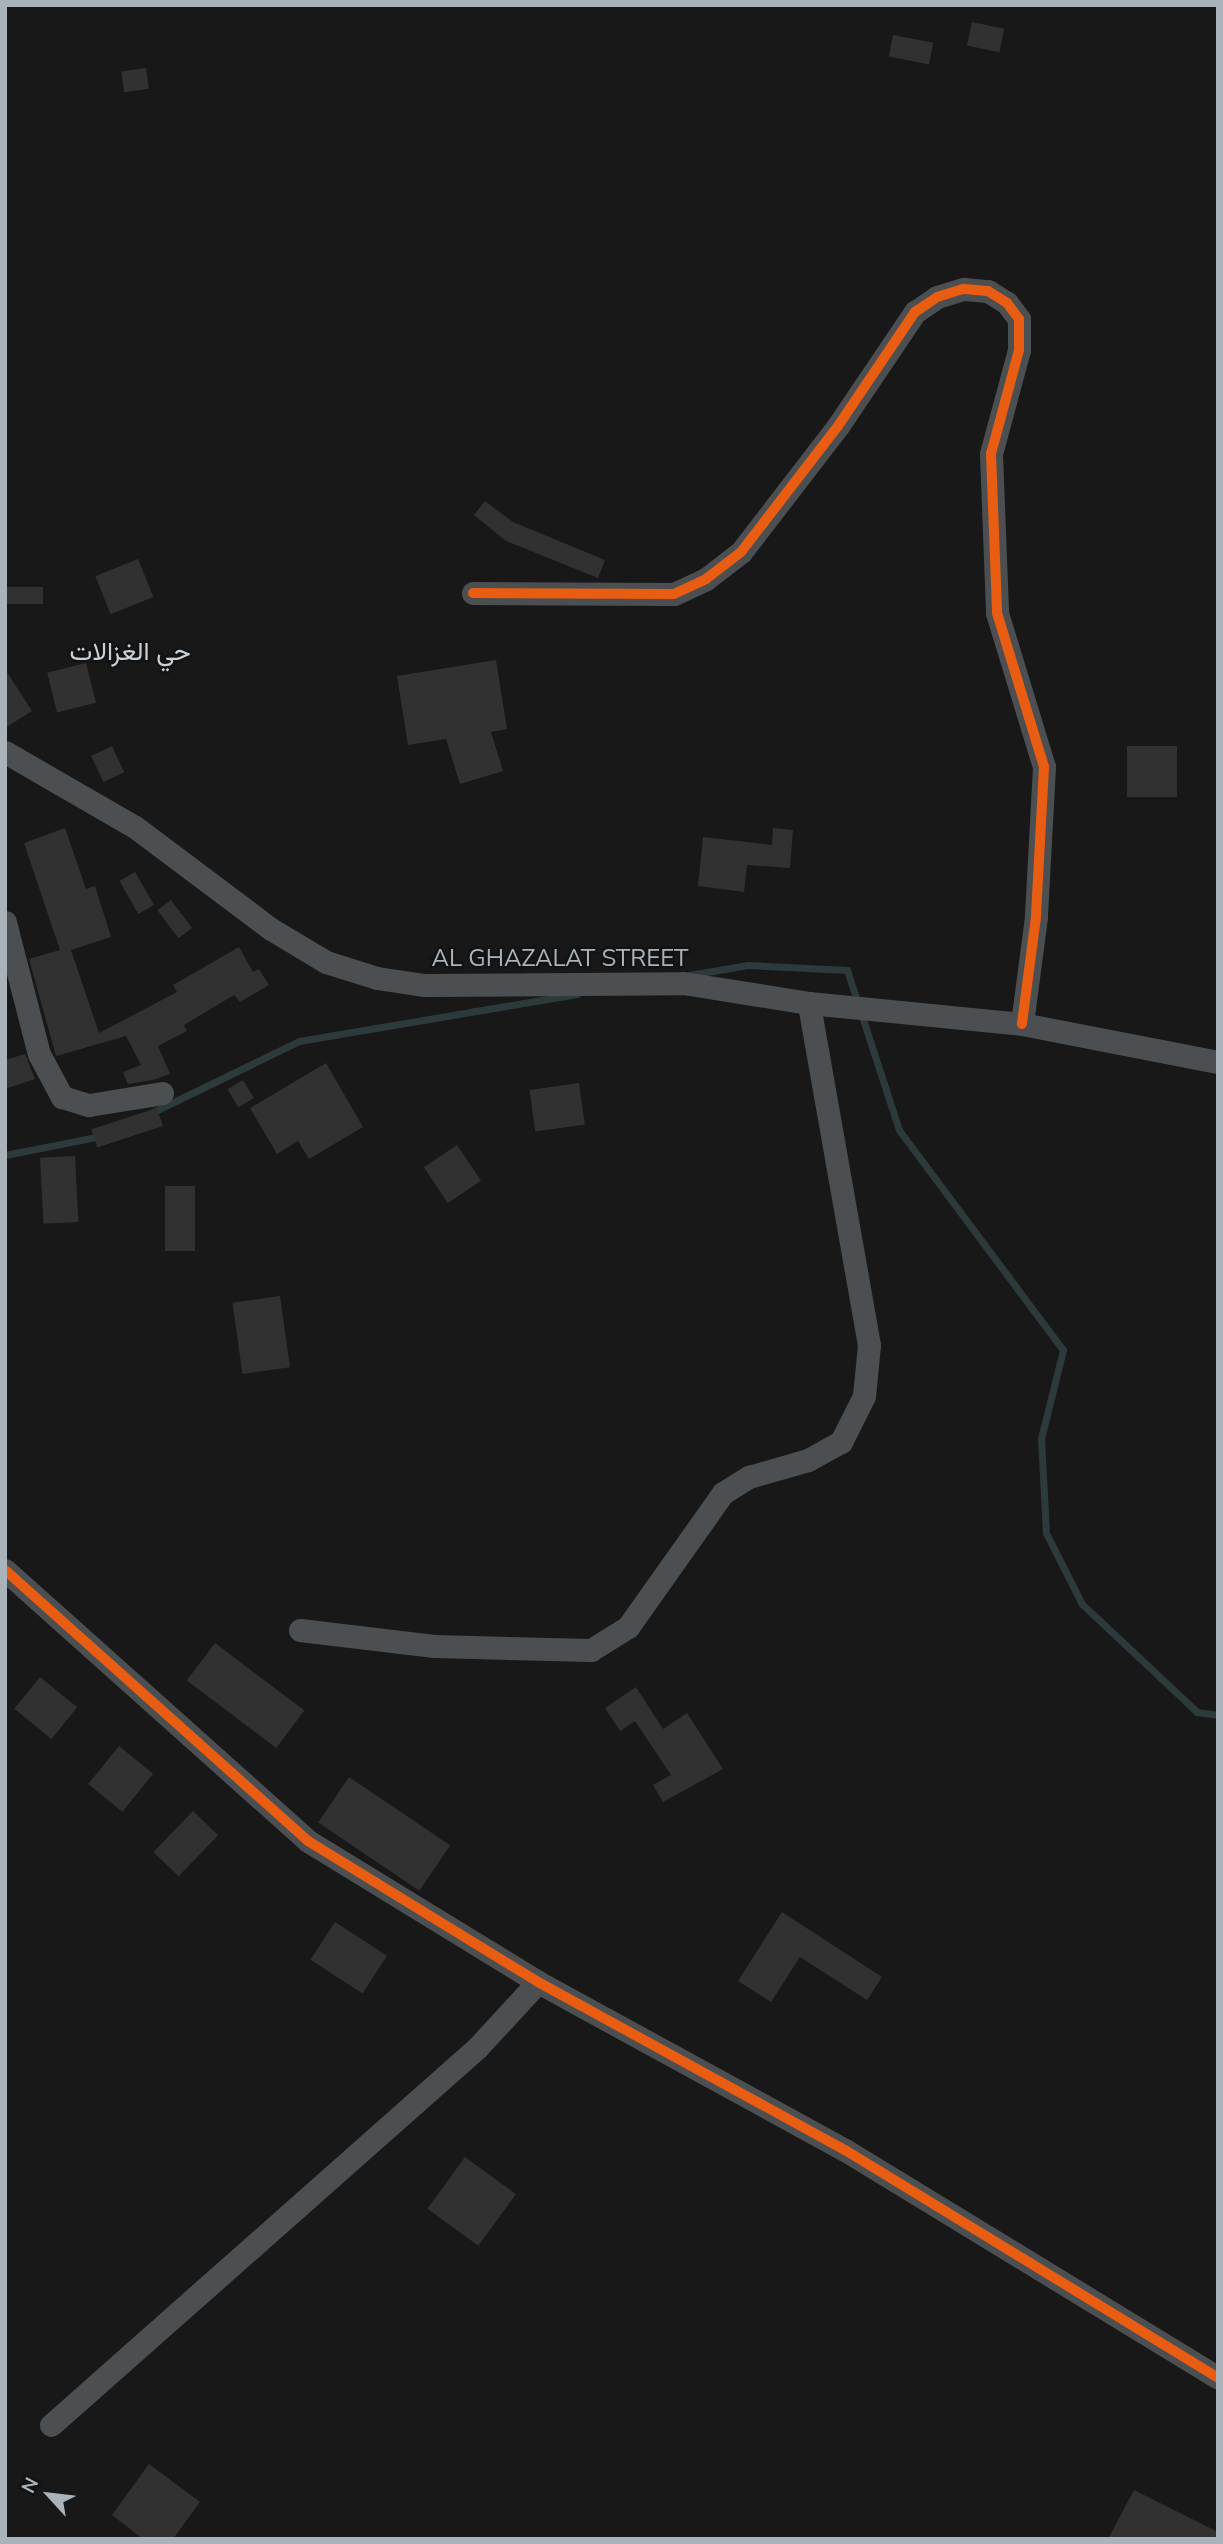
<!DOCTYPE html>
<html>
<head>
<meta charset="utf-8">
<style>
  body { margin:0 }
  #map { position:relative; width:1223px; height:2544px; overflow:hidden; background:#181818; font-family:"Nunito Sans",Vazirmatn,sans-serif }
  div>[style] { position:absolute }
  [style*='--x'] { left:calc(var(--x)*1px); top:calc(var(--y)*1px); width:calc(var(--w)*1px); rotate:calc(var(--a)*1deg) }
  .stream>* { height:7px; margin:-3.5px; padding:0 3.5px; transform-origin:3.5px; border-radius:3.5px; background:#2d3a3b }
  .building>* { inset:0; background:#313132; transform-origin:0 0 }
  .minor>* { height:23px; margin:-11.5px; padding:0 11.5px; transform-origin:11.5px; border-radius:11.5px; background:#4c4f51 }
  .cycleway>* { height:10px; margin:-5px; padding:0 5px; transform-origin:5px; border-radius:5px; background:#e95d12 }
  span { translate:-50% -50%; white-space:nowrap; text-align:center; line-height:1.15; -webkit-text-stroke:5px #121314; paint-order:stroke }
  .street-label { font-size:24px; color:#aab3b9 }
  .neighbourhood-label { font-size:26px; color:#cbd0d5 }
  .frame { position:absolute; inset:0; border:7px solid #aab3b9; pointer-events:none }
  .north { position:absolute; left:14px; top:2460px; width:70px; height:70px; -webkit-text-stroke:5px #121314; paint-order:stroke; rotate:297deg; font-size:19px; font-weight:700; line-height:28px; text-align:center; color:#aab3b9 }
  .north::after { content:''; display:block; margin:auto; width:24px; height:32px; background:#aab3b9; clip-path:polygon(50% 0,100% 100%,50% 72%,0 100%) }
</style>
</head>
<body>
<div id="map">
  <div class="stream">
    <i style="--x:689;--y:975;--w:60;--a:-9.6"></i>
    <i style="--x:748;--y:965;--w:99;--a:2.9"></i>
    <i style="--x:847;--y:970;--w:168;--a:72"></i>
    <i style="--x:899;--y:1130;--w:274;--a:53.3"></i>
    <i style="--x:1063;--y:1350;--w:91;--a:104"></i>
    <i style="--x:1041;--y:1438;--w:95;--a:87"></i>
    <i style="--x:1046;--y:1533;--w:80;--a:63.1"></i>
    <i style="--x:1082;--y:1604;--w:158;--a:43.2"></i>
    <i style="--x:1197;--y:1712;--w:21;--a:8"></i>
    <i style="--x:151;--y:1113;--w:165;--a:-25.9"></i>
    <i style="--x:299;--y:1041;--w:282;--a:-9.6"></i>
    <i style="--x:5;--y:1155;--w:99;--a:-11.1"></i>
  </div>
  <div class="building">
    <i style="left:972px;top:22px;width:33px;height:24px;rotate:12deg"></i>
    <i style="left:893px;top:35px;width:41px;height:22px;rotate:11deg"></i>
    <i style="left:146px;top:68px;width:21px;height:25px;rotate:82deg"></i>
    <i style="clip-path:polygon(485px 501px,513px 522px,605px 560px,598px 578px,506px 541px,474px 515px)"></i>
    <i style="left:138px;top:559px;width:41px;height:46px;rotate:68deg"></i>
    <i style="left:43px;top:587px;width:17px;height:38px;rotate:90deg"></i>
    <i style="clip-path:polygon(496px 660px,507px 729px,491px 732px,503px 771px,460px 784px,446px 739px,408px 745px,397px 676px)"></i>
    <i style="left:86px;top:663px;width:41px;height:40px;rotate:76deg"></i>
    <i style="clip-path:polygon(5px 669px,32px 711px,5px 728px)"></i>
    <i style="left:112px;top:746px;width:29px;height:23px;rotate:65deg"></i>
    <i style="left:1127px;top:746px;width:50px;height:51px"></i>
    <i style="clip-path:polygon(65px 828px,86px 889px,95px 886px,111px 937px,71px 950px,99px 1033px,177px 992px,173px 985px,239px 947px,253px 972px,259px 969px,269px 985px,240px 1002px,234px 995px,184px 1025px,187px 1031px,158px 1046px,170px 1074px,153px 1080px,128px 1084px,123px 1072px,141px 1065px,126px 1036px,56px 1056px,29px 959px,60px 950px,24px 843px)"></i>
    <i style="clip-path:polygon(773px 828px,793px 830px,790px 868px,747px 865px,744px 892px,698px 886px,703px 837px,772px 845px)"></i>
    <i style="left:135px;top:872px;width:38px;height:18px;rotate:60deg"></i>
    <i style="left:171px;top:900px;width:35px;height:17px;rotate:53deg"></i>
    <i style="clip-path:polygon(25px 1054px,35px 1079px,5px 1089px,5px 1060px)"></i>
    <i style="clip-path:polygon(326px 1063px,363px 1127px,309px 1159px,298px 1141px,277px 1154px,250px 1108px)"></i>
    <i style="left:243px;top:1080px;width:21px;height:18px;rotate:59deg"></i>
    <i style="left:579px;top:1083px;width:42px;height:50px;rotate:82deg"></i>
    <i style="left:157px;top:1108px;width:19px;height:69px;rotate:72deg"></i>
    <i style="left:457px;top:1145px;width:43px;height:40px;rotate:56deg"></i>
    <i style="left:75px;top:1156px;width:66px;height:35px;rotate:87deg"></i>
    <i style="left:165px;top:1186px;width:30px;height:65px"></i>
    <i style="left:280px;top:1296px;width:72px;height:48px;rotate:82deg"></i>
    <i style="left:215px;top:1643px;width:112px;height:47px;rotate:37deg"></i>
    <i style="left:40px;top:1677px;width:48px;height:41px;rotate:39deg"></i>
    <i style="clip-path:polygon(636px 1687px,663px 1729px,687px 1713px,723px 1769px,663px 1802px,653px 1785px,671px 1775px,635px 1721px,620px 1731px,605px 1708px)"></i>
    <i style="left:119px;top:1746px;width:44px;height:49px;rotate:39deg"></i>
    <i style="left:349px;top:1777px;width:122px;height:55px;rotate:34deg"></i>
    <i style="left:193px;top:1811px;width:35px;height:57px;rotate:44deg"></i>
    <i style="clip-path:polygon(782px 1912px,882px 1977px,867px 2000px,800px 1957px,771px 2002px,738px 1981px)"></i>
    <i style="left:335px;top:1922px;width:62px;height:45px;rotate:33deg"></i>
    <i style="left:465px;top:2157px;width:63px;height:64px;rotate:36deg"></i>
    <i style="clip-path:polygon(149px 2464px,200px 2502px,173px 2539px,143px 2539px,112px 2515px)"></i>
    <i style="clip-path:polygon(1134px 2490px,1218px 2532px,1218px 2539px,1108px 2539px)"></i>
  </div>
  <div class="minor">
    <i style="--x:473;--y:593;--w:201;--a:0.3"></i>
    <i style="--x:674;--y:594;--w:35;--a:-25"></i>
    <i style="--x:706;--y:579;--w:44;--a:-37.6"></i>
    <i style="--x:741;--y:552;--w:159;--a:-52.4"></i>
    <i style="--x:838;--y:426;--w:138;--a:-56"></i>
    <i style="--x:915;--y:312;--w:27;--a:-34"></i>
    <i style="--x:937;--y:297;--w:28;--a:-17"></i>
    <i style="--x:964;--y:289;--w:24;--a:5"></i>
    <i style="--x:988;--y:291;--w:22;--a:32"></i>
    <i style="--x:1007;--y:303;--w:20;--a:53"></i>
    <i style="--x:1019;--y:319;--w:31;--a:90"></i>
    <i style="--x:1019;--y:350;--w:108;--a:105.1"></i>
    <i style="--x:991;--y:454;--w:159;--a:87.8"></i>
    <i style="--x:997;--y:613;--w:161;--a:73"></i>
    <i style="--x:1044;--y:767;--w:150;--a:93.1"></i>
    <i style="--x:1036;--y:917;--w:108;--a:97.5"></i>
    <i style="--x:5;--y:752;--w:150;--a:30"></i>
    <i style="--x:135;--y:827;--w:170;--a:36.9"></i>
    <i style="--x:271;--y:929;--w:64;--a:31"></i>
    <i style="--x:326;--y:962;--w:53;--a:17.4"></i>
    <i style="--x:377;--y:978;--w:48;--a:8.5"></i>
    <i style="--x:424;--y:985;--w:259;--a:-0.4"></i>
    <i style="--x:683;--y:983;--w:128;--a:9"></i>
    <i style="--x:809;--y:1003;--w:214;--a:5.6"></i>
    <i style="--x:1022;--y:1024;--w:200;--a:11"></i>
    <i style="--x:5;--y:922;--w:136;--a:75.6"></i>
    <i style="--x:39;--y:1054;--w:49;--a:61.9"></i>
    <i style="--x:62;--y:1097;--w:28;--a:17"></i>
    <i style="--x:89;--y:1105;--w:74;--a:-9.3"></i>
    <i style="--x:5;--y:1570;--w:407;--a:41.8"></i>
    <i style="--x:308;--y:1841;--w:270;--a:31.5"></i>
    <i style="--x:538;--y:1982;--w:350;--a:28.7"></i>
    <i style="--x:845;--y:2150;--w:437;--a:31.4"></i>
    <i style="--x:300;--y:1630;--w:135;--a:6.8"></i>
    <i style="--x:434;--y:1646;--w:157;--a:1.5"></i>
    <i style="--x:591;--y:1650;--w:44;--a:-31.9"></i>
    <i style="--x:628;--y:1627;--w:164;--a:-54.7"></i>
    <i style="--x:723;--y:1493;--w:31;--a:-32"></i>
    <i style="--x:749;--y:1477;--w:61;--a:-16.1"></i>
    <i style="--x:808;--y:1460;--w:38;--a:-29"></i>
    <i style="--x:841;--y:1442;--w:51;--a:-63.4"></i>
    <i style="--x:864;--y:1396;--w:51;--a:-84.4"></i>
    <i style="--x:869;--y:1345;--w:347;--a:-100"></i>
    <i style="--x:51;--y:2425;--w:569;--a:-41.51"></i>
    <i style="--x:477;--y:2048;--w:90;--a:-47.3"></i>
  </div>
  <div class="cycleway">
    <i style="--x:473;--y:593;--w:201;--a:0.3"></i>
    <i style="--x:674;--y:594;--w:35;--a:-25"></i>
    <i style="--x:706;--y:579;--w:44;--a:-37.6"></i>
    <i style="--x:741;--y:552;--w:159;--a:-52.4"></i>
    <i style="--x:838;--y:426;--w:138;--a:-56"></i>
    <i style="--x:915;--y:312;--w:27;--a:-34"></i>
    <i style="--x:937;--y:297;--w:28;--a:-17"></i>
    <i style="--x:964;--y:289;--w:24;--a:5"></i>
    <i style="--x:988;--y:291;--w:22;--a:32"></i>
    <i style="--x:1007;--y:303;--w:20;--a:53"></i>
    <i style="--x:1019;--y:319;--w:31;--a:90"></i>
    <i style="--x:1019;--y:350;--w:108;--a:105.1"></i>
    <i style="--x:991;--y:454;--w:159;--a:87.8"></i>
    <i style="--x:997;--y:613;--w:161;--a:73"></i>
    <i style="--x:1044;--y:767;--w:150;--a:93.1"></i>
    <i style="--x:1036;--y:917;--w:108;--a:97.5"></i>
    <i style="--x:5;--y:1570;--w:407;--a:41.8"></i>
    <i style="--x:308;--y:1841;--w:270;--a:31.5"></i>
    <i style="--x:538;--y:1982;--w:350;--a:28.7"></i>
    <i style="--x:845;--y:2150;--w:437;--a:31.4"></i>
  </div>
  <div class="street-label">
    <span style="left:560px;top:959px">AL GHAZALAT STREET</span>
  </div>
  <div class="neighbourhood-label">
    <span style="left:130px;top:652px">حي الغزالات</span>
  </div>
  <div class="frame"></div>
  <div class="north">N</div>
</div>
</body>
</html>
